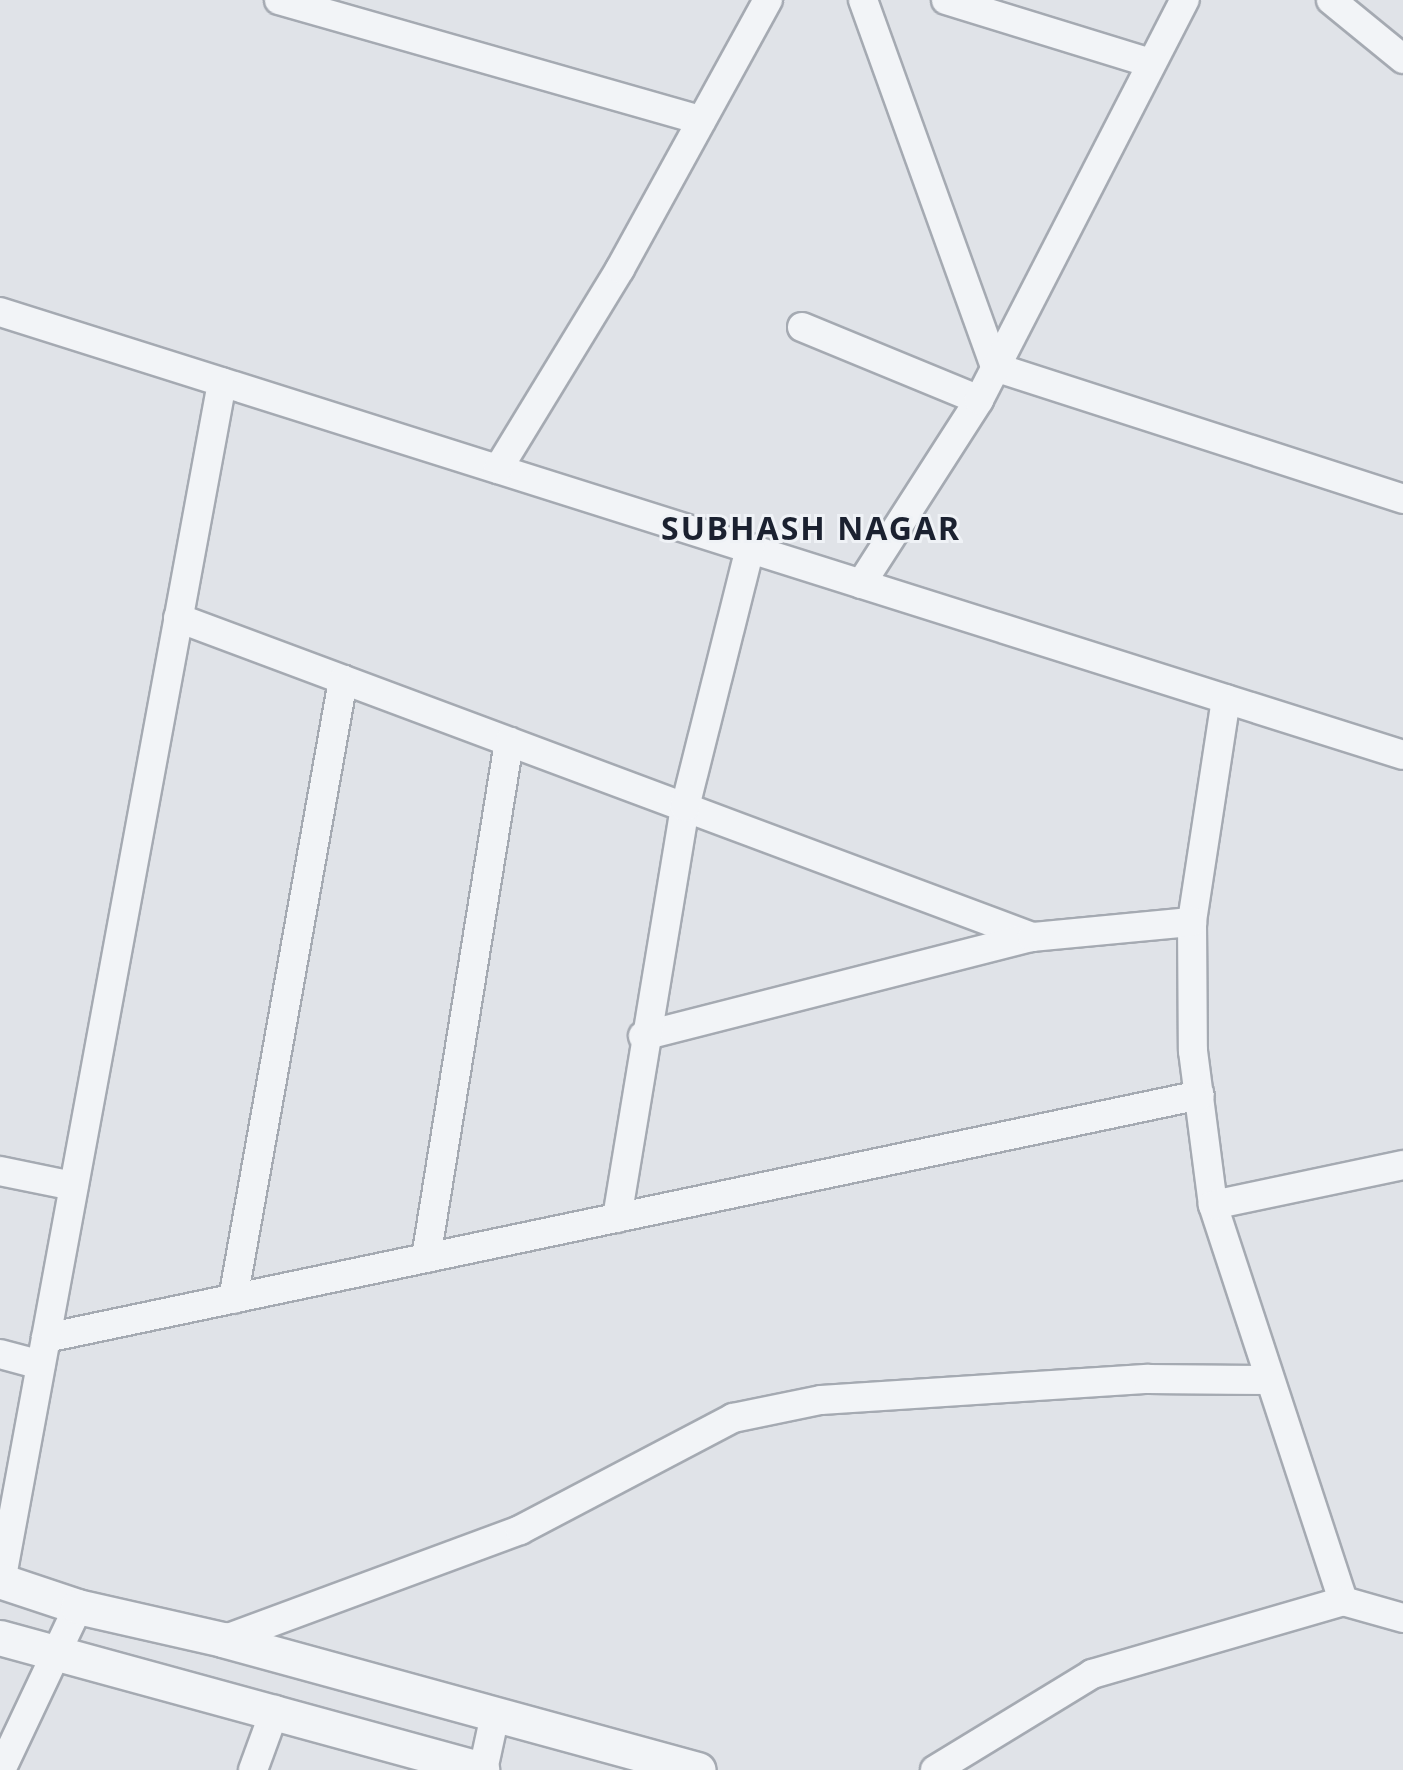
<!DOCTYPE html>
<html>
<head>
<meta charset="utf-8">
<style>
  body { margin:0 }
  #map { position:relative; width:1403px; height:1770px; overflow:hidden; background:#e0e3e8; font-family:"Noto Sans",sans-serif }
  div>[style] { position:absolute }
  [style*='--x'] { left:calc(var(--x)*1px); top:calc(var(--y)*1px); width:calc(var(--w)*1px); rotate:calc(var(--a)*1deg) }
  .roads { filter:drop-shadow(2px 0 #a5aab2) drop-shadow(-2px 0 #a5aab2) drop-shadow(0 2px #a5aab2) drop-shadow(0 -2px #a5aab2) }
  .minor>* { height:28px; margin:-14px; padding:0 14px; transform-origin:14px; border-radius:14px; background:#f2f4f7 }
  .tertiary>* { height:34px; margin:-17px; padding:0 17px; transform-origin:17px; border-radius:17px; background:#f2f4f7 }
  span { translate:-50% -50%; white-space:nowrap; text-align:center; line-height:1.15; -webkit-text-stroke:6px #eff2f6; paint-order:stroke }
  .district-label { font-size:32px; color:#1b2130; font-weight:700; letter-spacing:2px }
</style>
</head>
<body>
<div id="map">
  <div class="roads">
    <div class="minor">
      <i style="--x:279;--y:0;--w:439;--a:15.9"></i>
      <i style="--x:863;--y:0;--w:390;--a:70.2"></i>
      <i style="--x:946;--y:0;--w:214;--a:17.1"></i>
      <i style="--x:1331;--y:0;--w:93;--a:39.3"></i>
      <i style="--x:0;--y:312;--w:1471;--a:17.52"></i>
      <i style="--x:802;--y:327;--w:191;--a:22.4"></i>
      <i style="--x:995;--y:367;--w:429;--a:17.9"></i>
      <i style="--x:498;--y:469;--w:234;--a:-58.6"></i>
      <i style="--x:620;--y:269;--w:307;--a:-61.2"></i>
      <i style="--x:861;--y:584;--w:219;--a:-57.3"></i>
      <i style="--x:979;--y:400;--w:450;--a:-62.8"></i>
      <i style="--x:178;--y:618;--w:912;--a:20.48"></i>
      <i style="--x:1226;--y:699;--w:226;--a:98.7"></i>
      <i style="--x:1192;--y:922;--w:129;--a:89.6"></i>
      <i style="--x:1193;--y:1051;--w:155;--a:82.6"></i>
      <i style="--x:1213;--y:1205;--w:417;--a:71.8"></i>
      <i style="--x:643;--y:1036;--w:401;--a:-14.3"></i>
      <i style="--x:1032;--y:937;--w:161;--a:-5.4"></i>
      <i style="--x:0;--y:1171;--w:75;--a:11.6"></i>
      <i style="--x:1213;--y:1205;--w:194;--a:-11.9"></i>
      <i style="--x:617;--y:1218;--w:417;--a:-80.6"></i>
      <i style="--x:685;--y:807;--w:267;--a:-75.9"></i>
      <i style="--x:426;--y:1258;--w:523;--a:-80.86"></i>
      <i style="--x:233;--y:1299;--w:629;--a:-79.92"></i>
      <i style="--x:46;--y:1338;--w:1179;--a:-11.89"></i>
      <i style="--x:0;--y:1354;--w:42;--a:15"></i>
      <i style="--x:1;--y:1582;--w:1220;--a:-79.56"></i>
      <i style="--x:223;--y:1640;--w:317;--a:-20.3"></i>
      <i style="--x:520;--y:1530;--w:241;--a:-27.7"></i>
      <i style="--x:733;--y:1418;--w:90;--a:-11.6"></i>
      <i style="--x:821;--y:1400;--w:328;--a:-3.7"></i>
      <i style="--x:1148;--y:1379;--w:119;--a:0.5"></i>
      <i style="--x:1;--y:1770;--w:180;--a:-64.7"></i>
      <i style="--x:253;--y:1770;--w:64;--a:-69.9"></i>
      <i style="--x:483;--y:1770;--w:56;--a:-77.7"></i>
      <i style="--x:935;--y:1770;--w:184;--a:-31.4"></i>
      <i style="--x:1092;--y:1674;--w:261;--a:-16.2"></i>
      <i style="--x:1343;--y:1601;--w:62;--a:15.8"></i>
    </div>
    <div class="tertiary">
      <i style="--x:0;--y:1581;--w:82;--a:18.4"></i>
      <i style="--x:78;--y:1607;--w:149;--a:12.8"></i>
      <i style="--x:223;--y:1640;--w:493;--a:15.3"></i>
      <i style="--x:0;--y:1638;--w:500;--a:15.3"></i>
    </div>
  </div>
  <div class="district-label">
    <span style="left:811px;top:528px">SUBHASH NAGAR</span>
  </div>
</div>
</body>
</html>
